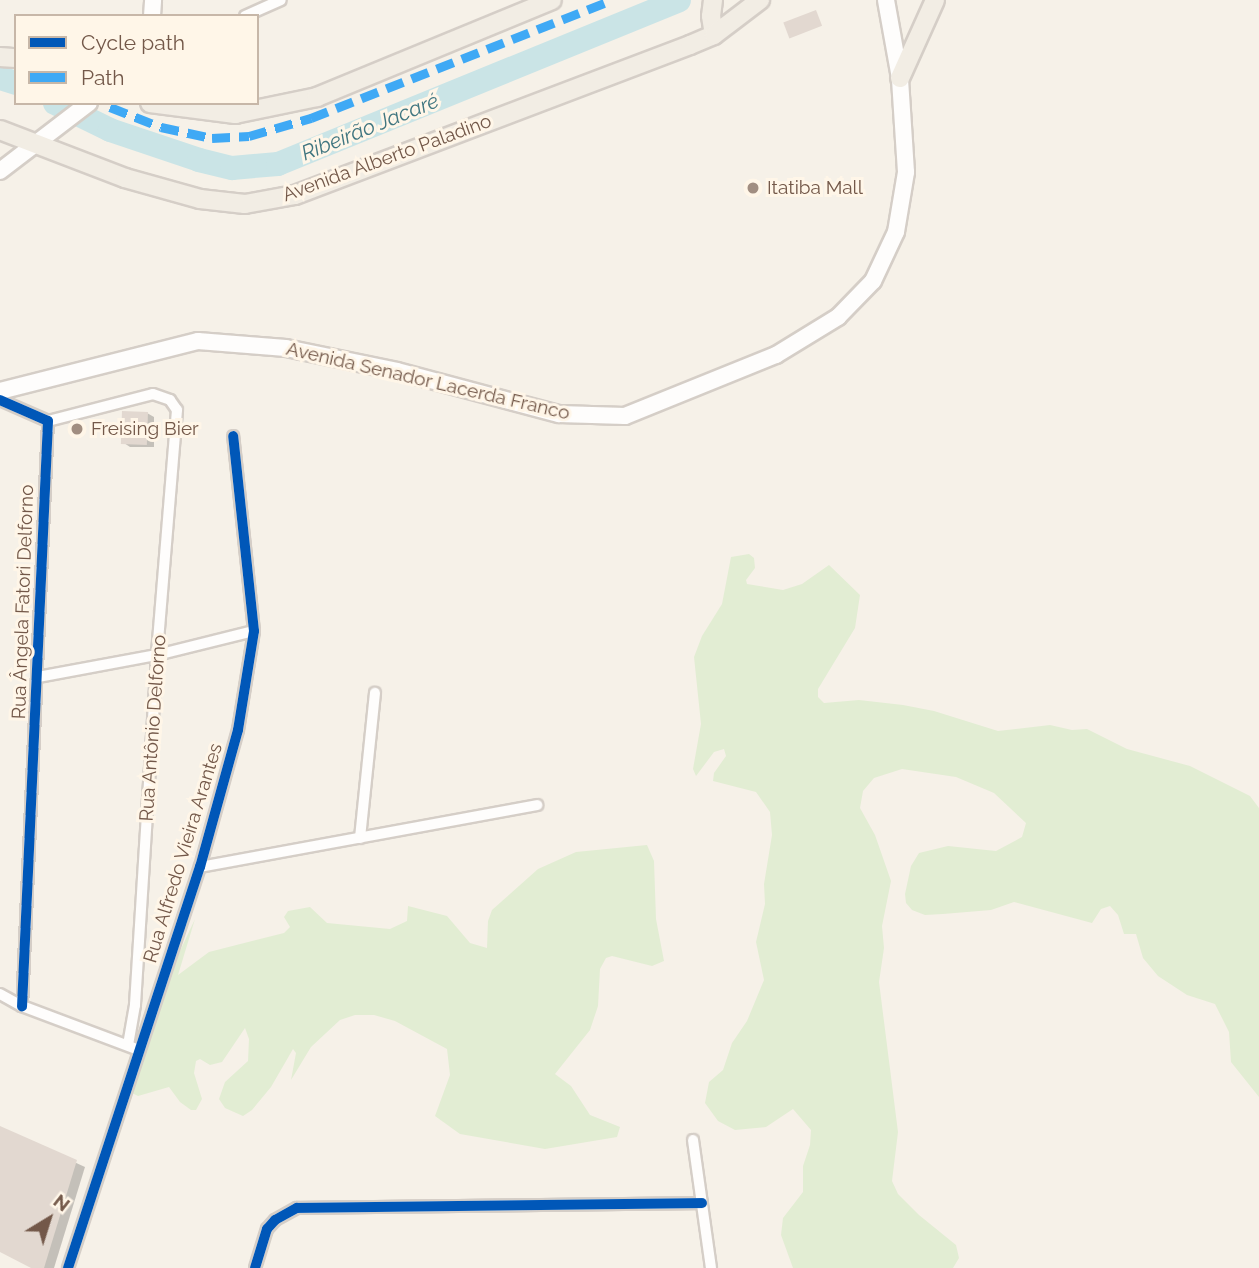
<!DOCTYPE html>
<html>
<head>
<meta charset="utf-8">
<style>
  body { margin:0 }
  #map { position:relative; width:1259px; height:1268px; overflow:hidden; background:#f6f1e8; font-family:Raleway,sans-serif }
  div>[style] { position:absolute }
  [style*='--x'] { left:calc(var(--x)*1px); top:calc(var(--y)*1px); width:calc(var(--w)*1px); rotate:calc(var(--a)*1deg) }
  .green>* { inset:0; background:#e2edd3 }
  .shadow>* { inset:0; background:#0003 }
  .river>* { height:24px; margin:-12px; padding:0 12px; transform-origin:12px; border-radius:12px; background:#cae4e6 }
  .building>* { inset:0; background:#e2d8d0; transform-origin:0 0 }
  .roads { filter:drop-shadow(2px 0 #d5cec7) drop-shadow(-2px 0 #d5cec7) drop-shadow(0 2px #d5cec7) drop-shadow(0 -2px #d5cec7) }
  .minor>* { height:10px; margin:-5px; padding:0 5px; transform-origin:5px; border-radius:5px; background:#fefdfc }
  .secondary>* { height:16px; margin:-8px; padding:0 8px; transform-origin:8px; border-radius:8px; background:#fefdfc }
  .primary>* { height:18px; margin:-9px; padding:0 9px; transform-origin:9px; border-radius:9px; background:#f2ede4 }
  .quiet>* { height:9px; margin-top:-4.5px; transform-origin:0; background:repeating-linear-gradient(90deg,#3fa9f5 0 18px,transparent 0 27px) }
  .cycleway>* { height:10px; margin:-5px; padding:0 5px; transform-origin:5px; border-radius:5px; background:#0057b8 }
  .dots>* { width:19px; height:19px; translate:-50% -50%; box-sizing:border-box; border:4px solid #fff6e8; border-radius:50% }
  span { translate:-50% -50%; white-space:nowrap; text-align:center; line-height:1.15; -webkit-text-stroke:6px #fff6e8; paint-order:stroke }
  .street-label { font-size:19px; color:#735849 }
  .poi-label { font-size:19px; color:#735849 }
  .left { translate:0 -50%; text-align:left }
  .water-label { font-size:21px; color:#407680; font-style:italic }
  .legend { position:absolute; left:14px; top:14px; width:245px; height:91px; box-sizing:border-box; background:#fff6e8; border:2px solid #c7b7a8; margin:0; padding:9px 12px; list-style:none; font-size:21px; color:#735849 }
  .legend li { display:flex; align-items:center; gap:14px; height:35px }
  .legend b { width:35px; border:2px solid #c7b7a8 }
  .north { position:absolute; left:14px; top:1184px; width:70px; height:70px; -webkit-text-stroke:5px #fff6e8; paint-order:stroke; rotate:38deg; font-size:19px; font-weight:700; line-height:28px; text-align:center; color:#735849 }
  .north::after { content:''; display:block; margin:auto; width:24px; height:32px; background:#735849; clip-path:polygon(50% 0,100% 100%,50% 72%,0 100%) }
</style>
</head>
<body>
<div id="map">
  <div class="green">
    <i style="clip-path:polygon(749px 554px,754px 558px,755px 568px,746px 580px,747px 584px,783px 590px,802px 584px,829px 565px,860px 595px,855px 628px,818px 689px,818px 697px,824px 703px,859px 700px,903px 705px,934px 711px,998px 731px,1050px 725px,1072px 730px,1087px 729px,1127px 749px,1190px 766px,1250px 796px,1259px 808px,1259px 1097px,1231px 1062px,1229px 1032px,1215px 1004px,1187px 995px,1158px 976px,1143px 958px,1136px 934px,1124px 934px,1118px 915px,1110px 906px,1101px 909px,1092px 923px,1014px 902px,991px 910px,943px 914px,925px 915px,912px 910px,906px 903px,905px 894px,911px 866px,919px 853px,948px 846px,996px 851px,1022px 837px,1026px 823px,994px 793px,956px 777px,902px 769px,874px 778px,863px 791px,860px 808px,875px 835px,891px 881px,882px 926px,884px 948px,879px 982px,898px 1132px,892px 1181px,898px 1194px,919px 1215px,956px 1245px,959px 1258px,953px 1268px,793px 1268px,781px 1235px,783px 1218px,803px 1192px,803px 1166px,810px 1145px,811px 1130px,793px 1109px,766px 1127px,735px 1130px,718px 1121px,705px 1103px,709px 1082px,723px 1070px,732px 1043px,747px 1021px,764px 980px,756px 942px,765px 904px,764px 884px,772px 835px,770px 812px,756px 792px,713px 781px,714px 773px,726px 756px,724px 749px,714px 752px,696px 776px,693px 769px,701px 724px,694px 657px,702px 636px,722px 604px,731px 557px)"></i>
    <i style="clip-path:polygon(647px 845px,654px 861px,656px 919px,664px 961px,652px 966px,612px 956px,606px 958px,600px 969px,598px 1006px,590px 1030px,555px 1074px,571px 1086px,590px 1115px,620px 1127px,617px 1137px,545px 1149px,460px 1134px,435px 1116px,450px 1075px,447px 1049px,395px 1021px,374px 1015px,355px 1015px,340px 1020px,311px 1047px,291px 1080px,296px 1053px,293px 1049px,271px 1087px,252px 1110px,243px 1116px,225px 1108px,219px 1099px,225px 1082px,248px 1061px,249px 1039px,245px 1028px,222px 1062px,210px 1065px,200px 1059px,196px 1061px,194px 1073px,202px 1099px,196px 1110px,191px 1110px,180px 1102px,169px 1087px,138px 1096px,132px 1093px,127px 1071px,129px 1060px,195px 919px,178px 975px,209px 952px,284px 933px,290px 927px,284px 917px,288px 911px,310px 907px,327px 923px,390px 929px,407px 921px,408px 906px,447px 916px,470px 943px,487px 948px,488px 921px,492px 910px,538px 869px,576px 852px)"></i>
  </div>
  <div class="shadow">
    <i style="clip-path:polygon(147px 413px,154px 417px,154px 447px,130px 447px,124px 443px)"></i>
    <i style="clip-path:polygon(0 1128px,85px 1167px,54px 1268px,33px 1268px,0 1251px)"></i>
  </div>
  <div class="river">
    <i style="--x:0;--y:78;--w:17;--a:17"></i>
    <i style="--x:55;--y:103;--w:61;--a:26.1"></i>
    <i style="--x:110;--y:130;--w:94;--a:18.6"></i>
    <i style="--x:199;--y:160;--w:34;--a:14"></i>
    <i style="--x:232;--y:168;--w:46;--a:-5"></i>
    <i style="--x:278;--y:164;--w:433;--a:-22.2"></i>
  </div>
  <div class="building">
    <i style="left:816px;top:10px;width:17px;height:35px;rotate:69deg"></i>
    <i style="left:122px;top:411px;width:26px;height:33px;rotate:2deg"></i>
    <i style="clip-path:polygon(0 1126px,77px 1160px,44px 1268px,31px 1268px,0 1252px)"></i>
  </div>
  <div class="roads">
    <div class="minor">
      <i style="--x:245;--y:16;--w:39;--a:-24"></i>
      <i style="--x:0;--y:400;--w:52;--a:23.6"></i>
      <i style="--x:48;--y:421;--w:586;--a:92.54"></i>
      <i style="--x:48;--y:421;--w:108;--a:-14.4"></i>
      <i style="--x:153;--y:394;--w:18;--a:19"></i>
      <i style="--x:170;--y:400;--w:12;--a:55"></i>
      <i style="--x:177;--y:410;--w:246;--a:94.7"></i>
      <i style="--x:157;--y:655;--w:351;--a:93.6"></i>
      <i style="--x:135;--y:1005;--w:41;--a:99.9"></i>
      <i style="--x:38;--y:677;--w:121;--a:-10.5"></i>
      <i style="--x:157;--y:655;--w:100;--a:-13.9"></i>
      <i style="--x:360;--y:838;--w:146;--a:-84.1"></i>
      <i style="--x:200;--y:867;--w:343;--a:-10.4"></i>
      <i style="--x:0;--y:994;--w:25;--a:29"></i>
      <i style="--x:22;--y:1006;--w:120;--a:20.6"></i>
      <i style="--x:693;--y:1140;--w:129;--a:82"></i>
      <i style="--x:68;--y:1268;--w:422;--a:-71.8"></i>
      <i style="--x:200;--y:867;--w:142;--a:-74.5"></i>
      <i style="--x:238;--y:730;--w:100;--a:-80.8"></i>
      <i style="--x:254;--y:631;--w:196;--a:-96.1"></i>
      <i style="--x:255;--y:1268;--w:41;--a:-72.9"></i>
      <i style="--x:267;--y:1229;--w:12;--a:-48"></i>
      <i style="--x:275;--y:1220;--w:25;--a:-29"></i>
      <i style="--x:297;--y:1208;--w:405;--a:-0.7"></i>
    </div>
    <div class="secondary">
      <i style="--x:152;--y:16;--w:16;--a:-86"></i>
      <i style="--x:0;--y:171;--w:112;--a:-37.4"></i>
      <i style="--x:0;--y:391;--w:204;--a:-14.2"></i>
      <i style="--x:198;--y:341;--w:88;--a:4.5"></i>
      <i style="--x:286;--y:348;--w:113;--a:11.7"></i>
      <i style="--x:397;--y:371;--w:168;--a:14.9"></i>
      <i style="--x:559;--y:414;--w:66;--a:1.7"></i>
      <i style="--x:625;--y:416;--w:163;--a:-22"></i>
      <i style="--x:776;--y:355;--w:73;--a:-31.5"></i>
      <i style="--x:838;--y:317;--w:50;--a:-45.8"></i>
      <i style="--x:873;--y:281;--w:54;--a:-64.9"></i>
      <i style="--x:896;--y:232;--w:61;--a:-80.5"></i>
      <i style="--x:906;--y:172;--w:94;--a:-93.7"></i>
      <i style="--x:900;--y:78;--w:79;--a:-100.2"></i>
    </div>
    <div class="primary">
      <i style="--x:713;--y:0;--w:16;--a:97"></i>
      <i style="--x:711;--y:16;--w:19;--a:81"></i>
      <i style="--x:0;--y:57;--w:16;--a:4"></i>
      <i style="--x:900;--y:78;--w:85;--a:-65.8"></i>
      <i style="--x:150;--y:103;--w:86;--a:7.4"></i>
      <i style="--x:235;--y:114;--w:84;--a:-11.7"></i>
      <i style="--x:317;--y:97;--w:254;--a:-22.4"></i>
      <i style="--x:0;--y:130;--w:134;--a:21"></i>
      <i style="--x:125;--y:178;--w:78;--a:15.6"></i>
      <i style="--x:200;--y:199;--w:45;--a:6.3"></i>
      <i style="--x:245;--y:204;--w:51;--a:-10.2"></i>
      <i style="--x:295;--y:195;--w:423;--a:-20.8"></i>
      <i style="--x:690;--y:45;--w:26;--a:-23"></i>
      <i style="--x:714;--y:35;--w:58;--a:-37.3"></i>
    </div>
  </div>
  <div class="quiet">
    <i style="--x:110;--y:107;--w:55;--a:21.4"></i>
    <i style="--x:161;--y:127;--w:52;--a:12.2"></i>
    <i style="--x:212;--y:138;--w:37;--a:-3"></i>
    <i style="--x:249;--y:136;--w:65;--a:-16.2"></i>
    <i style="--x:311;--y:118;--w:323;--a:-21.4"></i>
  </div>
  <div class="cycleway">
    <i style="--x:0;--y:400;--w:52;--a:23.6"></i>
    <i style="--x:48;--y:421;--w:586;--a:92.54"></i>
    <i style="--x:68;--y:1268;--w:422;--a:-71.8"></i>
    <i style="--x:200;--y:867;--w:142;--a:-74.5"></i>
    <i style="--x:238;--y:730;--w:100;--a:-80.8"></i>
    <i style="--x:254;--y:631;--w:196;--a:-96.1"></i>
    <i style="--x:255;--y:1268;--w:41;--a:-72.9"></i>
    <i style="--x:267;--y:1229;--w:12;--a:-48"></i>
    <i style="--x:275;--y:1220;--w:25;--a:-29"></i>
    <i style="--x:297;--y:1208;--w:405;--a:-0.7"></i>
  </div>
  <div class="dots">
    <i style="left:753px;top:188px;background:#a18e81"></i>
    <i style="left:77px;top:429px;background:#a18e81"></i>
  </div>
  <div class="street-label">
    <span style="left:387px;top:158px;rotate:-20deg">Avenida Alberto Paladino</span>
    <span style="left:428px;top:381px;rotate:13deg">Avenida Senador Lacerda Franco</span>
    <span style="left:23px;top:602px;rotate:-88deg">Rua Ângela Fatori Delforno</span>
    <span style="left:153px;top:728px;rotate:-86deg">Rua Antônio Delforno</span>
    <span style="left:183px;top:853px;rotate:-73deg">Rua Alfredo Vieira Arantes</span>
  </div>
  <div class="poi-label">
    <span class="left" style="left:767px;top:188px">Itatiba Mall</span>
    <span class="left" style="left:91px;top:429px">Freising Bier</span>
  </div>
  <div class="water-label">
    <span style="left:370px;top:127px;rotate:-22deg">Ribeirão Jacaré</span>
  </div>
  <ul class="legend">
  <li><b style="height:9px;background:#0057b8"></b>Cycle path</li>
  <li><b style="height:9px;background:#3fa9f5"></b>Path</li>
  </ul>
  <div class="north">N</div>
</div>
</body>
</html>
